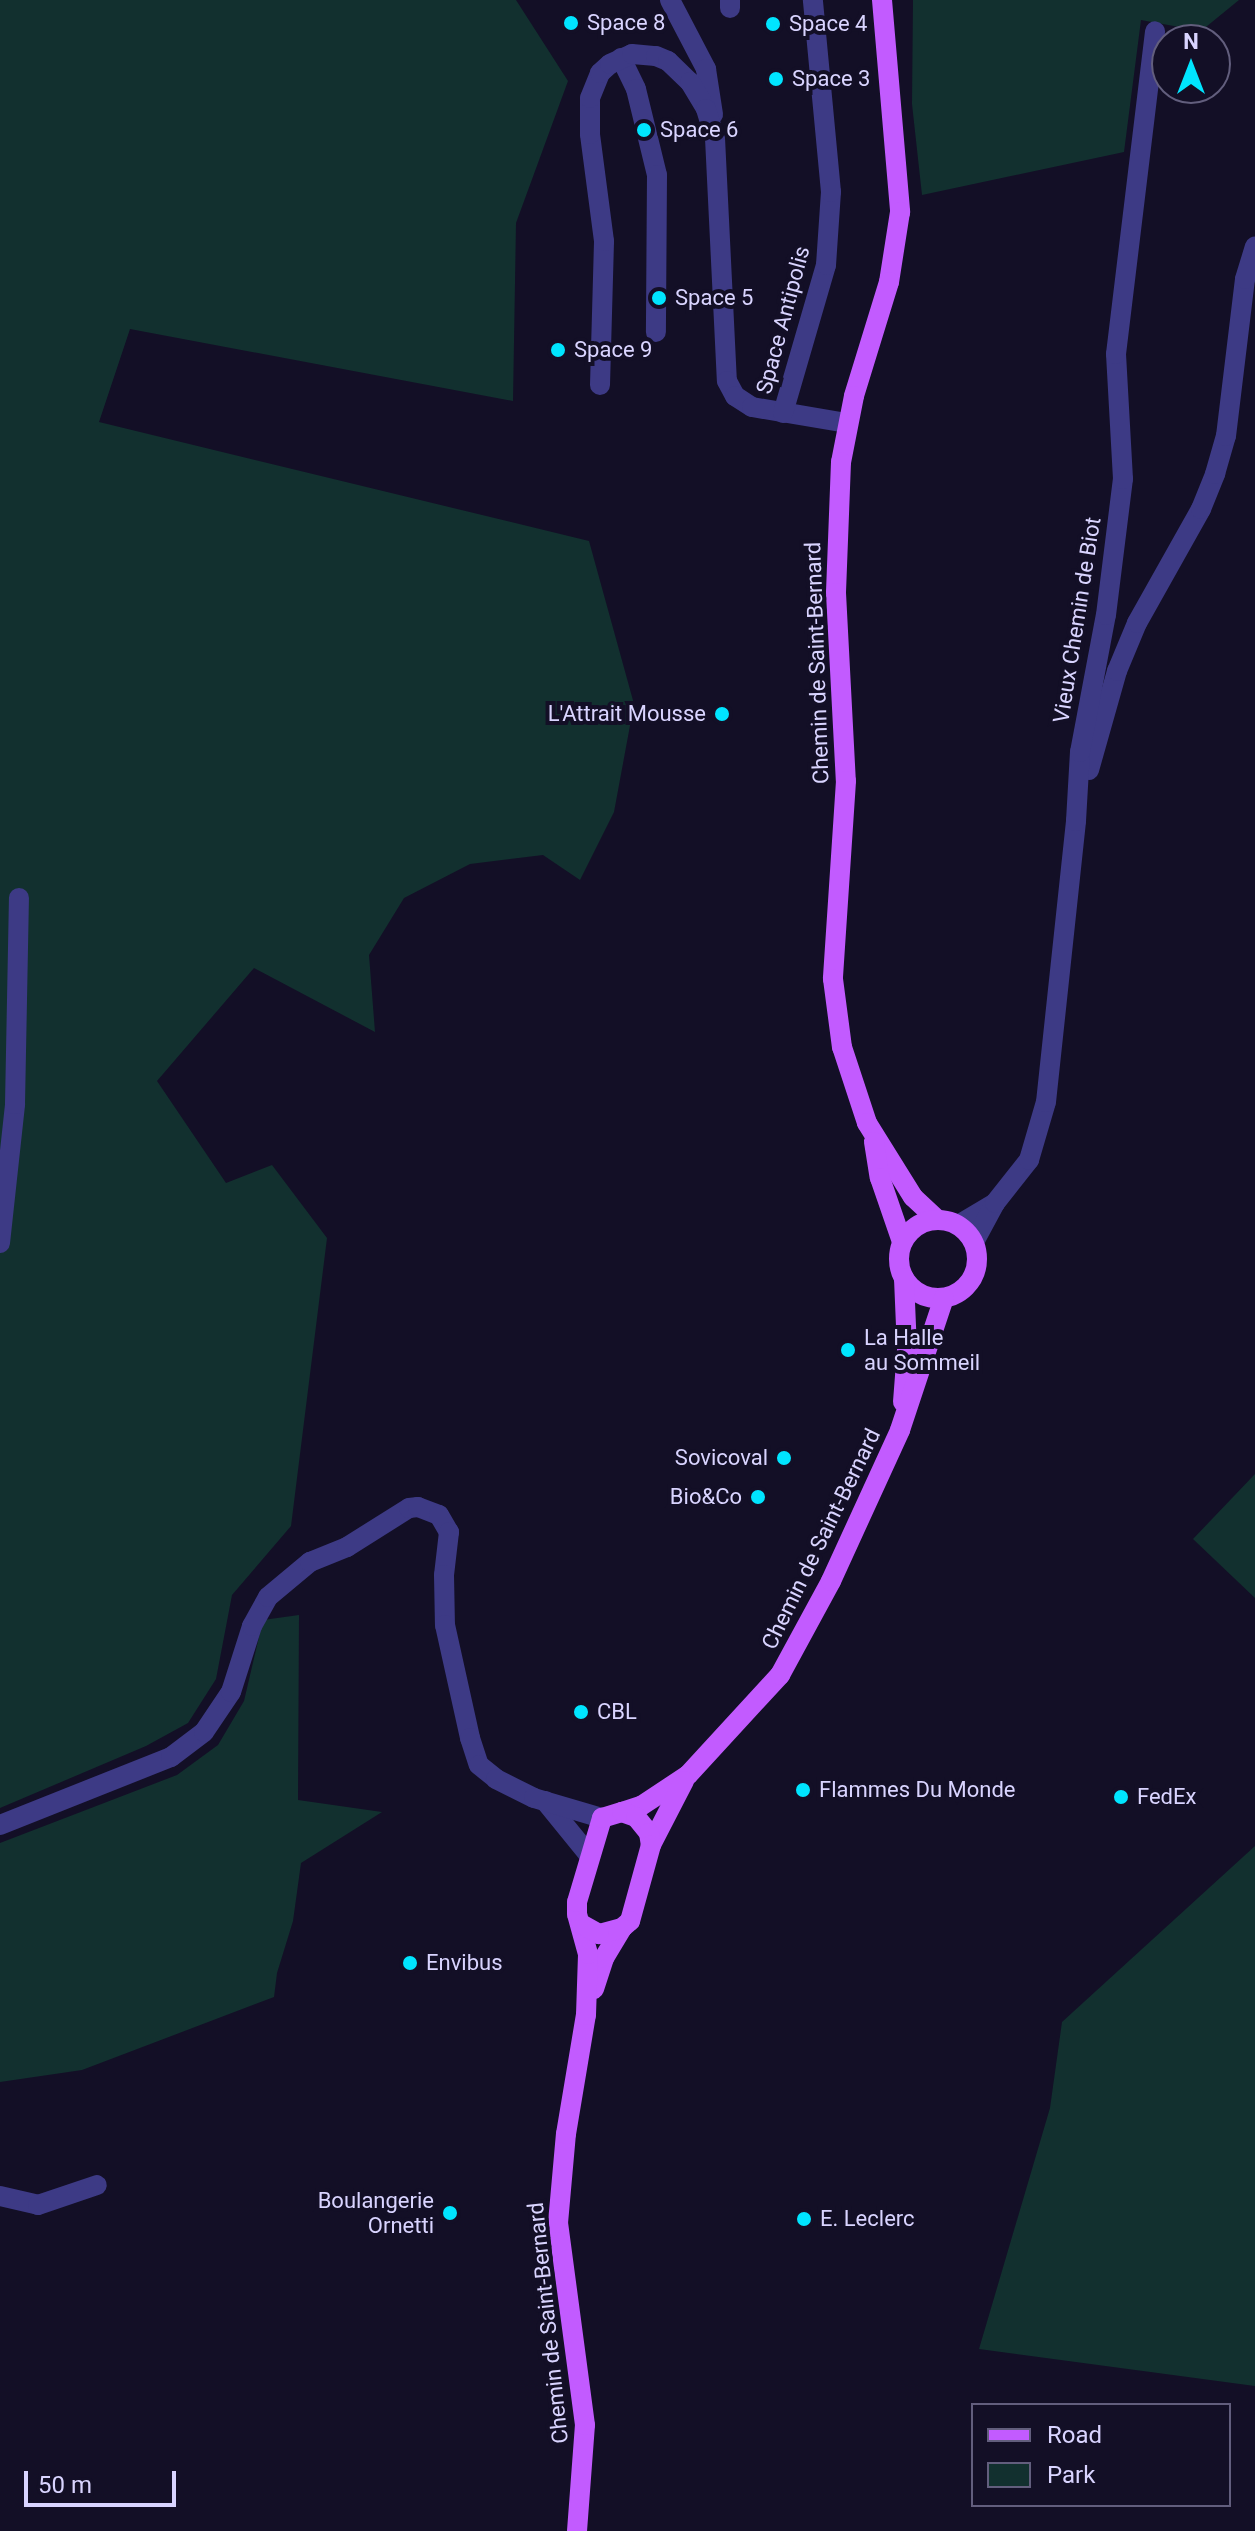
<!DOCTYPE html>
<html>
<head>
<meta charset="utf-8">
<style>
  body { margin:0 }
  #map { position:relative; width:1255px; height:2531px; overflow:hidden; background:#130f26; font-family:Roboto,sans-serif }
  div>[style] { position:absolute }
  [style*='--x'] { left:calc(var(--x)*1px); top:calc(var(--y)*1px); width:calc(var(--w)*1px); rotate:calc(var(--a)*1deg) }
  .green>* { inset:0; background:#12302f }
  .minor>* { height:20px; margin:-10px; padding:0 10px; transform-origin:10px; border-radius:10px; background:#3d3a85 }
  .major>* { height:20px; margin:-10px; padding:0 10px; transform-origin:10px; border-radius:10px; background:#c25bff }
  .major>.ring { margin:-10px; padding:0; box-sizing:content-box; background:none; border:20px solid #c25bff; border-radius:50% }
  .dots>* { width:22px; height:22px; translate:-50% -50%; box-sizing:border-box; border:4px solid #130f26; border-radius:50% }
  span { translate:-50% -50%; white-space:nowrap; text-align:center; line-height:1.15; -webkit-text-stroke:8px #130f26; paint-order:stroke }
  .poi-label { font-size:22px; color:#d9d4ff }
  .left { translate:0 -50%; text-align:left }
  .right { translate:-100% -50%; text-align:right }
  .street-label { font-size:22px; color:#d9d4ff }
  .legend { position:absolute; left:971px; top:2403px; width:260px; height:104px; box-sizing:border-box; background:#130f26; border:2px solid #625e7d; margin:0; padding:10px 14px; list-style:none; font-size:24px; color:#d9d4ff }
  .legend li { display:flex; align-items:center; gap:16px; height:40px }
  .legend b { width:40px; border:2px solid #625e7d }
  .north { position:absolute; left:1151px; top:24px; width:80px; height:80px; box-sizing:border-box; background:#130f26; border:2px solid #625e7d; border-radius:50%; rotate:0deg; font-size:22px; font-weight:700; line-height:32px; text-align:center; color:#d9d4ff }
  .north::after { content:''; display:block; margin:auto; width:28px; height:36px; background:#00e5ff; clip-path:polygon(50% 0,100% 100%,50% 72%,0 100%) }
  .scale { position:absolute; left:24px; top:2471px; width:152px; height:36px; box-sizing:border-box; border:4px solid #d9d4ff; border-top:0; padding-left:10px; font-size:24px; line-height:28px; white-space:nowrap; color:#d9d4ff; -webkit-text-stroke:6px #130f26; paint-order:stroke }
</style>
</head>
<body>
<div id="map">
  <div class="green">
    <i style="clip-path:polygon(0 0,516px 0,568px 81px,516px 223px,513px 401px,130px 329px,99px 422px,589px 541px,634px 704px,614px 812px,580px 880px,543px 855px,470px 864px,404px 898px,369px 955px,375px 1032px,254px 968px,157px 1081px,226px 1183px,272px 1165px,327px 1238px,291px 1526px,232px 1595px,216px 1679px,188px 1723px,146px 1746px,0 1808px)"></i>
    <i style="clip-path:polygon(913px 0,1239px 0,1201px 31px,1141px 20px,1124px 152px,922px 195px,912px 104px)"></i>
    <i style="clip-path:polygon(1255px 1474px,1255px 1598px,1193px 1539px)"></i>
    <i style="clip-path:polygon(299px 1615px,298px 1800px,382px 1812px,301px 1863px,293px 1921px,277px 1973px,274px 1997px,82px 2070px,0 2082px,0 1843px,177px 1775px,218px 1745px,244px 1701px,263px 1620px)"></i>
    <i style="clip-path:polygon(1255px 1846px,1255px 2386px,979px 2349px,1050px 2108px,1062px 2022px)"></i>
  </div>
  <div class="minor">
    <i style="--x:670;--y:0;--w:78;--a:62.4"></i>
    <i style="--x:706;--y:69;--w:46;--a:81.2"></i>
    <i style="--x:730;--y:0;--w:8;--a:90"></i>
    <i style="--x:621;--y:58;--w:34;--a:64"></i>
    <i style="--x:636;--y:89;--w:89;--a:76.3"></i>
    <i style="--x:657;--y:175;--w:157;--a:90.4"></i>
    <i style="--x:600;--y:385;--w:144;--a:-88.4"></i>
    <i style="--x:604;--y:241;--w:108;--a:-97.5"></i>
    <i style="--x:590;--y:134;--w:36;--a:-90"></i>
    <i style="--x:590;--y:98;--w:27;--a:-68"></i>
    <i style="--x:600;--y:73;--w:13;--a:-42"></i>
    <i style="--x:610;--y:64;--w:24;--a:-24"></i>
    <i style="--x:632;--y:54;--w:24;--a:5"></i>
    <i style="--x:656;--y:56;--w:13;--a:23"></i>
    <i style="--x:668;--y:61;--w:30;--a:44"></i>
    <i style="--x:690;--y:82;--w:31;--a:59"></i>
    <i style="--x:706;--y:109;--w:30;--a:73"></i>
    <i style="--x:715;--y:138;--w:243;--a:87.2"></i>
    <i style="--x:727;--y:381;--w:17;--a:62"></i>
    <i style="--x:735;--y:396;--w:20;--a:33"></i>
    <i style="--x:752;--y:407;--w:96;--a:9.6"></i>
    <i style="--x:783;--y:413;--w:154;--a:-73.8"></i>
    <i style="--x:826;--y:265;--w:73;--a:-86.1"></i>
    <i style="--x:831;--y:192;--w:193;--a:-95.4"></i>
    <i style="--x:1089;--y:770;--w:103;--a:-74.2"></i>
    <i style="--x:1117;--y:671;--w:52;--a:-67.4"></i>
    <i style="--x:1137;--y:623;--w:131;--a:-60.7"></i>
    <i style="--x:1201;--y:509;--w:38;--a:-68"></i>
    <i style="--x:1215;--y:474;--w:40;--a:-74"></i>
    <i style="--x:1226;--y:436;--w:158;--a:-83.1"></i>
    <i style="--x:1245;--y:279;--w:34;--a:-73"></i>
    <i style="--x:958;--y:1225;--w:43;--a:-30.7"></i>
    <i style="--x:974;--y:1242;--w:44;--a:-61.7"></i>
    <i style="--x:995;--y:1203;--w:55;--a:-51.7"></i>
    <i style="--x:1029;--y:1160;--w:60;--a:-73.7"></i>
    <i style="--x:1046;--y:1102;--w:283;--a:-83.9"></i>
    <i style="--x:1076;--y:821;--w:69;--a:-86.7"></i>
    <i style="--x:1080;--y:752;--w:139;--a:-79.3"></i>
    <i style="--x:1106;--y:615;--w:137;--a:-82.9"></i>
    <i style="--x:1123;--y:479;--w:125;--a:-93.2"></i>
    <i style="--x:1116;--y:354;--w:325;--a:-83.1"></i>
    <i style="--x:0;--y:1243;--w:140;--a:-83.8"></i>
    <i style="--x:15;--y:1104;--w:206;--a:-88.9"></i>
    <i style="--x:545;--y:1801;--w:68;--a:50.9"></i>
    <i style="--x:0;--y:1825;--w:184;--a:-21.7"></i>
    <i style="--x:171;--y:1757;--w:41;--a:-37.1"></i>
    <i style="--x:204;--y:1732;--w:48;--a:-56"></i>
    <i style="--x:231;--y:1692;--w:69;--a:-72.3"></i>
    <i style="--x:252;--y:1626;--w:33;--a:-61"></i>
    <i style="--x:268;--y:1597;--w:55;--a:-39.8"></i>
    <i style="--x:310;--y:1562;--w:40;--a:-22"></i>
    <i style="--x:347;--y:1547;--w:73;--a:-32.2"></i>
    <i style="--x:409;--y:1508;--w:9;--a:-6"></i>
    <i style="--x:418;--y:1507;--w:22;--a:21"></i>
    <i style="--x:439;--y:1515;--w:20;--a:60"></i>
    <i style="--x:449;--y:1532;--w:43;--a:96.6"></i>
    <i style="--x:444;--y:1575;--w:50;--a:88.9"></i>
    <i style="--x:445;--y:1625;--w:116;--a:77.5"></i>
    <i style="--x:470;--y:1738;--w:28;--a:72"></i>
    <i style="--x:479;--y:1765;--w:22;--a:39"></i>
    <i style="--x:496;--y:1779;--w:42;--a:26.6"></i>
    <i style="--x:534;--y:1798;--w:71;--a:16.4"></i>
    <i style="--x:0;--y:2196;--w:39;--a:13"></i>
    <i style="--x:38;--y:2205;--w:62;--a:-18.7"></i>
  </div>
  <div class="major">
    <i style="--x:882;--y:0;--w:213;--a:85.1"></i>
    <i style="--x:900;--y:212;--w:71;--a:98.9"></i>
    <i style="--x:889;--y:282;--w:119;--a:107.1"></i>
    <i style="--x:854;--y:396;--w:67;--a:101.1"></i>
    <i style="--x:841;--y:462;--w:131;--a:92.2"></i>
    <i style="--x:836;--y:593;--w:188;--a:87"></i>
    <i style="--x:846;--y:781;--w:198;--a:93.8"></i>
    <i style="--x:833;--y:979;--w:69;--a:82.5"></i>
    <i style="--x:842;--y:1047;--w:80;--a:71.8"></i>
    <i style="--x:867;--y:1123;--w:87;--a:58.1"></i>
    <i style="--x:913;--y:1197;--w:33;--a:43"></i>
    <i style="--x:874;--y:1142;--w:36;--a:81"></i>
    <i style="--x:880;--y:1178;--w:68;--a:71"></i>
    <i class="ring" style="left:899px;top:1220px;width:58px;height:58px"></i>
    <i style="--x:903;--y:1402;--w:52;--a:-85.6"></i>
    <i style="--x:907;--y:1350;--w:72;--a:-92.4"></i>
    <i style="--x:622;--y:1812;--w:20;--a:-18"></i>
    <i style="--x:641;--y:1806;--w:56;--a:-33.4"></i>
    <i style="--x:688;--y:1775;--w:136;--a:-47.4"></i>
    <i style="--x:780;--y:1675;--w:107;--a:-61.5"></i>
    <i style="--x:831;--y:1581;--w:166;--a:-65.4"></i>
    <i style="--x:900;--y:1430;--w:139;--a:-71.6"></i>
    <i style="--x:651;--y:1845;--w:72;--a:-62.7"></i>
    <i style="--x:594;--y:1989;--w:33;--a:-72"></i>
    <i style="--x:604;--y:1958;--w:35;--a:-59"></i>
    <i style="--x:577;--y:2531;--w:106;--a:-85.7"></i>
    <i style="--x:585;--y:2425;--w:204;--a:-97.6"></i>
    <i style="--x:558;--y:2223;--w:89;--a:-84.9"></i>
    <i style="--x:566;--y:2134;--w:121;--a:-80.5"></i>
    <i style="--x:586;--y:2015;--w:61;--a:-88.1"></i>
    <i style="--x:588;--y:1954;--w:41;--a:-105.4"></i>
    <i style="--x:577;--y:1914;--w:12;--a:-90"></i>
    <i style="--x:577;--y:1902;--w:88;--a:-73.4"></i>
    <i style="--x:602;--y:1818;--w:21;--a:-17"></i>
    <i style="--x:622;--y:1812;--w:15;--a:20"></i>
    <i style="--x:636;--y:1817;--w:21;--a:51"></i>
    <i style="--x:649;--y:1833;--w:12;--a:81"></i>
    <i style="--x:651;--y:1845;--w:79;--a:105.4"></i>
    <i style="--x:630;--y:1921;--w:11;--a:139"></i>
    <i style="--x:622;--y:1928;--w:24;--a:165"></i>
    <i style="--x:599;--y:1934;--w:21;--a:-151"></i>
  </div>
  <div class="dots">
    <i style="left:571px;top:23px;background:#00e5ff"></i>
    <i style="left:773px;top:24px;background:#00e5ff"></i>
    <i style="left:776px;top:79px;background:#00e5ff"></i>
    <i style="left:644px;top:130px;background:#00e5ff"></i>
    <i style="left:659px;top:298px;background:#00e5ff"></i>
    <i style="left:558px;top:350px;background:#00e5ff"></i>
    <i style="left:722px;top:714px;background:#00e5ff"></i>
    <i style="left:848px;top:1350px;background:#00e5ff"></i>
    <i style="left:784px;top:1458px;background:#00e5ff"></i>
    <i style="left:758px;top:1497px;background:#00e5ff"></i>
    <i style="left:581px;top:1712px;background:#00e5ff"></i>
    <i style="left:803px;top:1790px;background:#00e5ff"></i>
    <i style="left:1121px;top:1797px;background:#00e5ff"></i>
    <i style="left:410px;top:1963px;background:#00e5ff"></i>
    <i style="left:450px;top:2213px;background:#00e5ff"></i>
    <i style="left:804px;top:2219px;background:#00e5ff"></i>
  </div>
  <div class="poi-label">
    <span class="left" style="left:587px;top:23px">Space 8</span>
    <span class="left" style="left:789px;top:24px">Space 4</span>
    <span class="left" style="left:792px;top:79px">Space 3</span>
    <span class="left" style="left:660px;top:130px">Space 6</span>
    <span class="left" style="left:675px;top:298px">Space 5</span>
    <span class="left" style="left:574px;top:350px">Space 9</span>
    <span class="right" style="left:706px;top:714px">L'Attrait Mousse</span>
    <span class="left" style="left:864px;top:1350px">La Halle<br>au Sommeil</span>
    <span class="right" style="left:768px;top:1458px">Sovicoval</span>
    <span class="right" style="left:742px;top:1497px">Bio&amp;Co</span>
    <span class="left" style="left:597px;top:1712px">CBL</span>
    <span class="left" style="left:819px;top:1790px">Flammes Du Monde</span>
    <span class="left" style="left:1137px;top:1797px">FedEx</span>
    <span class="left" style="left:426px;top:1963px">Envibus</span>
    <span class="right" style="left:434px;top:2213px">Boulangerie<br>Ornetti</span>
    <span class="left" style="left:820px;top:2219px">E. Leclerc</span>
  </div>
  <div class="street-label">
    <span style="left:783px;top:320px;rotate:-75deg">Space Antipolis</span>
    <span style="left:1077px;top:620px;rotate:-81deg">Vieux Chemin de Biot</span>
    <span style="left:817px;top:663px;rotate:-92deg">Chemin de Saint-Bernard</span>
    <span style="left:821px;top:1539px;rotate:-64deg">Chemin de Saint-Bernard</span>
    <span style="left:548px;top:2323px;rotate:-96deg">Chemin de Saint-Bernard</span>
  </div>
  <ul class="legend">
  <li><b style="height:10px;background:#c25bff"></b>Road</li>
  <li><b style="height:22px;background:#12302f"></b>Park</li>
  </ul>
  <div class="north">N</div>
  <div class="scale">50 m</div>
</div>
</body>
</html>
